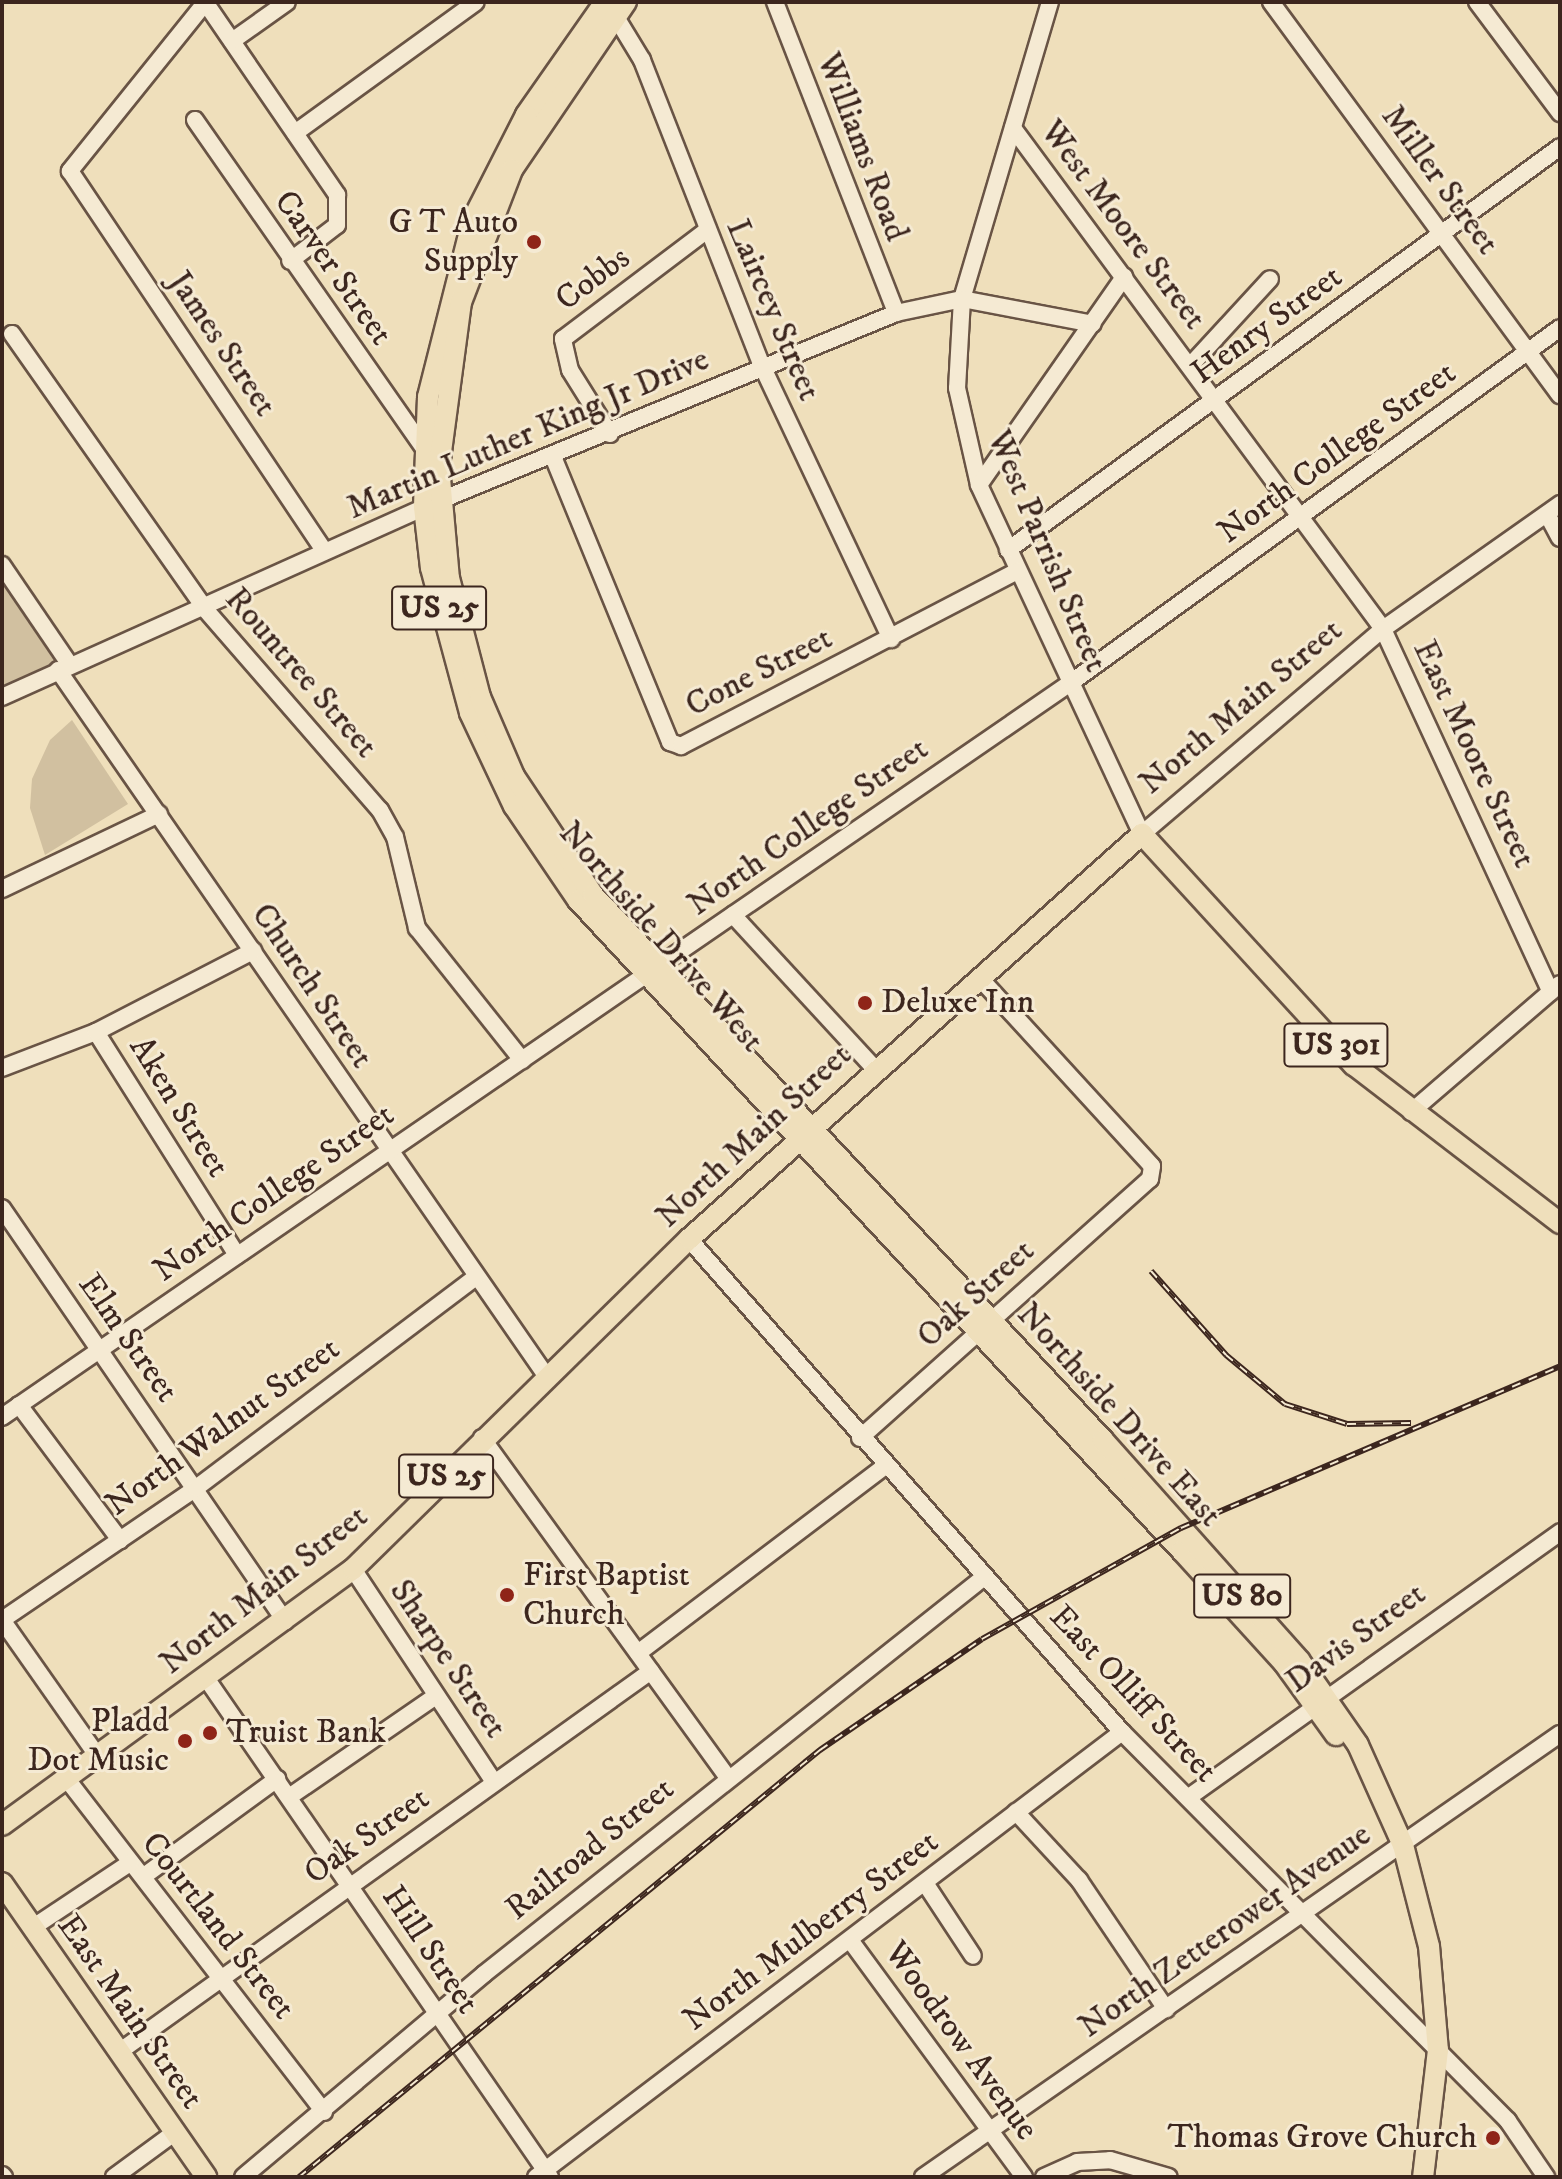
<!DOCTYPE html>
<html>
<head>
<meta charset="utf-8">
<style>
  body { margin:0 }
  #map { position:relative; width:1562px; height:2179px; overflow:hidden; background:#efdfbb; font-family:"IM FELL DW Pica",serif }
  div>[style] { position:absolute }
  [style*='--x'] { left:calc(var(--x)*1px); top:calc(var(--y)*1px); width:calc(var(--w)*1px); rotate:calc(var(--a)*1deg) }
  .green>* { inset:0; background:#d1c0a0 }
  .roads { filter:drop-shadow(2px 0 #695445) drop-shadow(-2px 0 #695445) drop-shadow(0 2px #695445) drop-shadow(0 -2px #695445) }
  .minor>* { height:16px; margin:-8px; padding:0 8px; transform-origin:8px; border-radius:8px; background:#f5ead3 }
  .major>* { height:20px; margin:-10px; padding:0 10px; transform-origin:10px; border-radius:10px; background:#efdfbb }
  .rail>* { height:6px; margin-top:-3px; transform-origin:0; background:repeating-linear-gradient(90deg,#f5ead3 0 9px,#3c261e 0 18px); box-sizing:border-box; border-block:2px solid #3c261e }
  .dots>* { width:22px; height:22px; translate:-50% -50%; box-sizing:border-box; border:4px solid #f5ead3; border-radius:50% }
  span { translate:-50% -50%; white-space:nowrap; text-align:center; line-height:1.15; -webkit-text-stroke:6px #f5ead3; paint-order:stroke }
  .shield-label span { padding:2px 6px; background:#f5ead3; border:2px solid; border-radius:6px; -webkit-text-stroke-width:0 }
  .shield-label { font-size:32px; color:#3c261e; font-weight:700 }
  .street-label { font-size:34px; color:#3c261e }
  .poi-label { font-size:34px; color:#3c261e }
  .right { translate:-100% -50%; text-align:right }
  .left { translate:0 -50%; text-align:left }
  .frame { position:absolute; inset:0; border:4px solid #3c261e; pointer-events:none }
</style>
</head>
<body>
<div id="map">
  <div class="green">
    <i style="clip-path:polygon(2px 575px,59px 660px,2px 686px)"></i>
    <i style="clip-path:polygon(72px 720px,128px 804px,45px 855px,30px 808px,32px 779px,50px 740px)"></i>
  </div>
  <div class="roads">
    <div class="minor">
      <i style="--x:205;--y:2;--w:234;--a:55.6"></i>
      <i style="--x:337;--y:195;--w:30;--a:90"></i>
      <i style="--x:337;--y:225;--w:59;--a:142.5"></i>
      <i style="--x:775;--y:2;--w:334;--a:68.7"></i>
      <i style="--x:1050;--y:2;--w:310;--a:106.5"></i>
      <i style="--x:962;--y:299;--w:89;--a:93.2"></i>
      <i style="--x:957;--y:388;--w:99;--a:77.2"></i>
      <i style="--x:979;--y:485;--w:385;--a:65"></i>
      <i style="--x:1142;--y:834;--w:316;--a:-40.4"></i>
      <i style="--x:1383;--y:629;--w:217;--a:-35.2"></i>
      <i style="--x:1271;--y:2;--w:488;--a:53.7"></i>
      <i style="--x:1477;--y:2;--w:139;--a:53.2"></i>
      <i style="--x:205;--y:3;--w:216;--a:128.8"></i>
      <i style="--x:70;--y:171;--w:457;--a:56.2"></i>
      <i style="--x:611;--y:9;--w:60;--a:58.7"></i>
      <i style="--x:642;--y:60;--w:331;--a:68.6"></i>
      <i style="--x:763;--y:368;--w:300;--a:64.7"></i>
      <i style="--x:232;--y:41;--w:67;--a:-35.3"></i>
      <i style="--x:195;--y:120;--w:400;--a:55.1"></i>
      <i style="--x:1013;--y:128;--w:623;--a:53.55"></i>
      <i style="--x:1383;--y:629;--w:400;--a:65.2"></i>
      <i style="--x:295;--y:133;--w:223;--a:-35.9"></i>
      <i style="--x:12;--y:334;--w:336;--a:54.9"></i>
      <i style="--x:205;--y:609;--w:267;--a:49"></i>
      <i style="--x:380;--y:810;--w:31;--a:61"></i>
      <i style="--x:395;--y:837;--w:94;--a:76.4"></i>
      <i style="--x:417;--y:928;--w:169;--a:51.5"></i>
      <i style="--x:1190;--y:366;--w:118;--a:-47.4"></i>
      <i style="--x:610;--y:434;--w:75;--a:-122"></i>
      <i style="--x:570;--y:370;--w:32;--a:-103"></i>
      <i style="--x:563;--y:339;--w:179;--a:-37.1"></i>
      <i style="--x:554;--y:459;--w:306;--a:67.7"></i>
      <i style="--x:670;--y:742;--w:12;--a:20"></i>
      <i style="--x:681;--y:746;--w:379;--a:-27.5"></i>
      <i style="--x:979;--y:485;--w:254;--a:-55.1"></i>
      <i style="--x:1547;--y:514;--w:27;--a:62"></i>
      <i style="--x:1008;--y:550;--w:683;--a:-36.13"></i>
      <i style="--x:2;--y:565;--w:121;--a:55.8"></i>
      <i style="--x:58;--y:670;--w:856;--a:55.33"></i>
      <i style="--x:2;--y:697;--w:463;--a:-24.2"></i>
      <i style="--x:424;--y:507;--w:510;--a:-22.34"></i>
      <i style="--x:896;--y:313;--w:67;--a:-12"></i>
      <i style="--x:962;--y:299;--w:133;--a:10.8"></i>
      <i style="--x:2;--y:889;--w:174;--a:-25.5"></i>
      <i style="--x:733;--y:915;--w:209;--a:47.3"></i>
      <i style="--x:96;--y:1032;--w:264;--a:57.7"></i>
      <i style="--x:2;--y:1068;--w:101;--a:-21"></i>
      <i style="--x:96;--y:1032;--w:177;--a:-27.3"></i>
      <i style="--x:1411;--y:1112;--w:196;--a:-40.7"></i>
      <i style="--x:2;--y:1208;--w:501;--a:55.58"></i>
      <i style="--x:689;--y:1239;--w:656;--a:48.71"></i>
      <i style="--x:1122;--y:1732;--w:548;--a:45.22"></i>
      <i style="--x:1508;--y:2121;--w:68;--a:55.8"></i>
      <i style="--x:19;--y:1405;--w:169;--a:53.2"></i>
      <i style="--x:2;--y:1417;--w:1295;--a:-34.49"></i>
      <i style="--x:1069;--y:684;--w:606;--a:-35.94"></i>
      <i style="--x:482;--y:1438;--w:418;--a:54.1"></i>
      <i style="--x:860;--y:1438;--w:389;--a:-41.8"></i>
      <i style="--x:1150;--y:1179;--w:13;--a:-81"></i>
      <i style="--x:1152;--y:1166;--w:256;--a:-132.5"></i>
      <i style="--x:353;--y:1569;--w:255;--a:56.5"></i>
      <i style="--x:2;--y:1620;--w:235;--a:-34.2"></i>
      <i style="--x:196;--y:1488;--w:351;--a:-37"></i>
      <i style="--x:2;--y:1620;--w:165;--a:54.9"></i>
      <i style="--x:638;--y:1653;--w:308;--a:-37.1"></i>
      <i style="--x:206;--y:1678;--w:606;--a:55.42"></i>
      <i style="--x:66;--y:1778;--w:422;--a:52.3"></i>
      <i style="--x:289;--y:1797;--w:178;--a:-34.5"></i>
      <i style="--x:1189;--y:1797;--w:456;--a:-35.5"></i>
      <i style="--x:1016;--y:1812;--w:93;--a:47.2"></i>
      <i style="--x:1079;--y:1880;--w:156;--a:56"></i>
      <i style="--x:144;--y:1876;--w:165;--a:-36.1"></i>
      <i style="--x:925;--y:1883;--w:87;--a:56.7"></i>
      <i style="--x:32;--y:1928;--w:118;--a:-33.6"></i>
      <i style="--x:850;--y:1940;--w:294;--a:53.7"></i>
      <i style="--x:119;--y:2052;--w:654;--a:-35.61"></i>
      <i style="--x:2;--y:2175;--w:3;--a:45"></i>
      <i style="--x:114;--y:2177;--w:74;--a:-36.3"></i>
      <i style="--x:243;--y:2177;--w:315;--a:-40.1"></i>
      <i style="--x:484;--y:1974;--w:637;--a:-38.44"></i>
      <i style="--x:536;--y:2177;--w:736;--a:-37.21"></i>
      <i style="--x:923;--y:2177;--w:776;--a:-34.82"></i>
      <i style="--x:1044;--y:2177;--w:36;--a:-24"></i>
      <i style="--x:1077;--y:2162;--w:33;--a:-3"></i>
      <i style="--x:1110;--y:2160;--w:61;--a:16.1"></i>
    </div>
    <div class="major">
      <i style="--x:605;--y:2;--w:138;--a:125"></i>
      <i style="--x:526;--y:115;--w:117;--a:117"></i>
      <i style="--x:473;--y:219;--w:184;--a:104.2"></i>
      <i style="--x:428;--y:397;--w:110;--a:92.1"></i>
      <i style="--x:424;--y:507;--w:61;--a:83.5"></i>
      <i style="--x:431;--y:568;--w:150;--a:74.9"></i>
      <i style="--x:470;--y:713;--w:103;--a:64.7"></i>
      <i style="--x:514;--y:806;--w:114;--a:55.8"></i>
      <i style="--x:578;--y:900;--w:888;--a:47.14"></i>
      <i style="--x:1182;--y:1551;--w:151;--a:47.7"></i>
      <i style="--x:1284;--y:1663;--w:89;--a:54.2"></i>
      <i style="--x:626;--y:2;--w:203;--a:124.2"></i>
      <i style="--x:512;--y:170;--w:142;--a:111.1"></i>
      <i style="--x:461;--y:302;--w:166;--a:97.6"></i>
      <i style="--x:439;--y:467;--w:111;--a:84.9"></i>
      <i style="--x:449;--y:578;--w:123;--a:75.4"></i>
      <i style="--x:480;--y:697;--w:86;--a:66.7"></i>
      <i style="--x:514;--y:776;--w:143;--a:56.4"></i>
      <i style="--x:593;--y:895;--w:746;--a:46.9"></i>
      <i style="--x:1103;--y:1440;--w:295;--a:48.3"></i>
      <i style="--x:1299;--y:1660;--w:103;--a:55.2"></i>
      <i style="--x:1358;--y:1745;--w:110;--a:65.8"></i>
      <i style="--x:1403;--y:1845;--w:104;--a:75.6"></i>
      <i style="--x:1429;--y:1946;--w:104;--a:85.1"></i>
      <i style="--x:1438;--y:2050;--w:128;--a:96.7"></i>
      <i style="--x:2;--y:1825;--w:434;--a:-36.1"></i>
      <i style="--x:353;--y:1569;--w:471;--a:-44.5"></i>
      <i style="--x:689;--y:1239;--w:608;--a:-41.8"></i>
      <i style="--x:1142;--y:834;--w:314;--a:47.5"></i>
      <i style="--x:1354;--y:1065;--w:260;--a:37.5"></i>
      <i style="--x:2;--y:1883;--w:358;--a:55.2"></i>
    </div>
  </div>
  <div class="rail">
    <i style="--x:1151;--y:1271;--w:113;--a:48.2"></i>
    <i style="--x:1226;--y:1355;--w:77;--a:39.7"></i>
    <i style="--x:1285;--y:1404;--w:65;--a:17.9"></i>
    <i style="--x:1347;--y:1424;--w:64;--a:-0.9"></i>
    <i style="--x:299;--y:2177;--w:674;--a:-39.34"></i>
    <i style="--x:820;--y:1750;--w:196;--a:-34.4"></i>
    <i style="--x:982;--y:1639;--w:228;--a:-29.2"></i>
    <i style="--x:1181;--y:1528;--w:412;--a:-23.1"></i>
  </div>
  <div class="dots">
    <i style="left:534px;top:242px;background:#8f2418"></i>
    <i style="left:865px;top:1003px;background:#8f2418"></i>
    <i style="left:507px;top:1595px;background:#8f2418"></i>
    <i style="left:210px;top:1733px;background:#8f2418"></i>
    <i style="left:185px;top:1741px;background:#8f2418"></i>
    <i style="left:1493px;top:2138px;background:#8f2418"></i>
  </div>
  <div class="shield-label">
    <span style="left:439px;top:608px">US 25</span>
    <span style="left:1336px;top:1045px">US 301</span>
    <span style="left:446px;top:1476px">US 25</span>
    <span style="left:1242px;top:1596px">US 80</span>
  </div>
  <div class="street-label">
    <span style="left:862px;top:147px;rotate:69deg">Williams Road</span>
    <span style="left:1440px;top:180px;rotate:54deg">Miller Street</span>
    <span style="left:1123px;top:225px;rotate:53deg">West Moore Street</span>
    <span style="left:333px;top:268px;rotate:55deg">Carver Street</span>
    <span style="left:593px;top:279px;rotate:-37deg">Cobbs</span>
    <span style="left:773px;top:310px;rotate:67deg">Laircey Street</span>
    <span style="left:1267px;top:325px;rotate:-36deg">Henry Street</span>
    <span style="left:222px;top:344px;rotate:56deg">James Street</span>
    <span style="left:528px;top:434px;rotate:-23deg">Martin Luther King Jr Drive</span>
    <span style="left:1337px;top:453px;rotate:-36deg">North College Street</span>
    <span style="left:1047px;top:551px;rotate:67deg">West Parrish Street</span>
    <span style="left:759px;top:672px;rotate:-27deg">Cone Street</span>
    <span style="left:301px;top:673px;rotate:49deg">Rountree Street</span>
    <span style="left:1241px;top:707px;rotate:-40deg">North Main Street</span>
    <span style="left:1474px;top:754px;rotate:65deg">East Moore Street</span>
    <span style="left:808px;top:827px;rotate:-35deg">North College Street</span>
    <span style="left:661px;top:937px;rotate:49deg">Northside Drive West</span>
    <span style="left:312px;top:986px;rotate:56deg">Church Street</span>
    <span style="left:179px;top:1107px;rotate:58deg">Aken Street</span>
    <span style="left:754px;top:1136px;rotate:-43deg">North Main Street</span>
    <span style="left:274px;top:1193px;rotate:-35deg">North College Street</span>
    <span style="left:976px;top:1294px;rotate:-42deg">Oak Street</span>
    <span style="left:128px;top:1338px;rotate:55deg">Elm Street</span>
    <span style="left:1119px;top:1415px;rotate:48deg">Northside Drive East</span>
    <span style="left:223px;top:1427px;rotate:-36deg">North Walnut Street</span>
    <span style="left:264px;top:1590px;rotate:-38deg">North Main Street</span>
    <span style="left:1356px;top:1638px;rotate:-36deg">Davis Street</span>
    <span style="left:448px;top:1659px;rotate:56deg">Sharpe Street</span>
    <span style="left:1133px;top:1694px;rotate:47deg">East Olliff Street</span>
    <span style="left:367px;top:1836px;rotate:-35deg">Oak Street</span>
    <span style="left:590px;top:1849px;rotate:-39deg">Railroad Street</span>
    <span style="left:218px;top:1926px;rotate:52deg">Courtland Street</span>
    <span style="left:811px;top:1931px;rotate:-37deg">North Mulberry Street</span>
    <span style="left:1225px;top:1931px;rotate:-35deg">North Zetterower Avenue</span>
    <span style="left:430px;top:1950px;rotate:56deg">Hill Street</span>
    <span style="left:130px;top:2012px;rotate:55deg">East Main Street</span>
    <span style="left:961px;top:2041px;rotate:54deg">Woodrow Avenue</span>
  </div>
  <div class="poi-label">
    <span class="right" style="left:518px;top:242px">G T Auto<br>Supply</span>
    <span class="left" style="left:881px;top:1003px">Deluxe Inn</span>
    <span class="left" style="left:523px;top:1595px">First Baptist<br>Church</span>
    <span class="right" style="left:169px;top:1741px">Pladd<br>Dot Music</span>
    <span class="left" style="left:226px;top:1733px">Truist Bank</span>
    <span class="right" style="left:1477px;top:2138px">Thomas Grove Church</span>
  </div>
  <div class="frame"></div>
</div>
</body>
</html>
